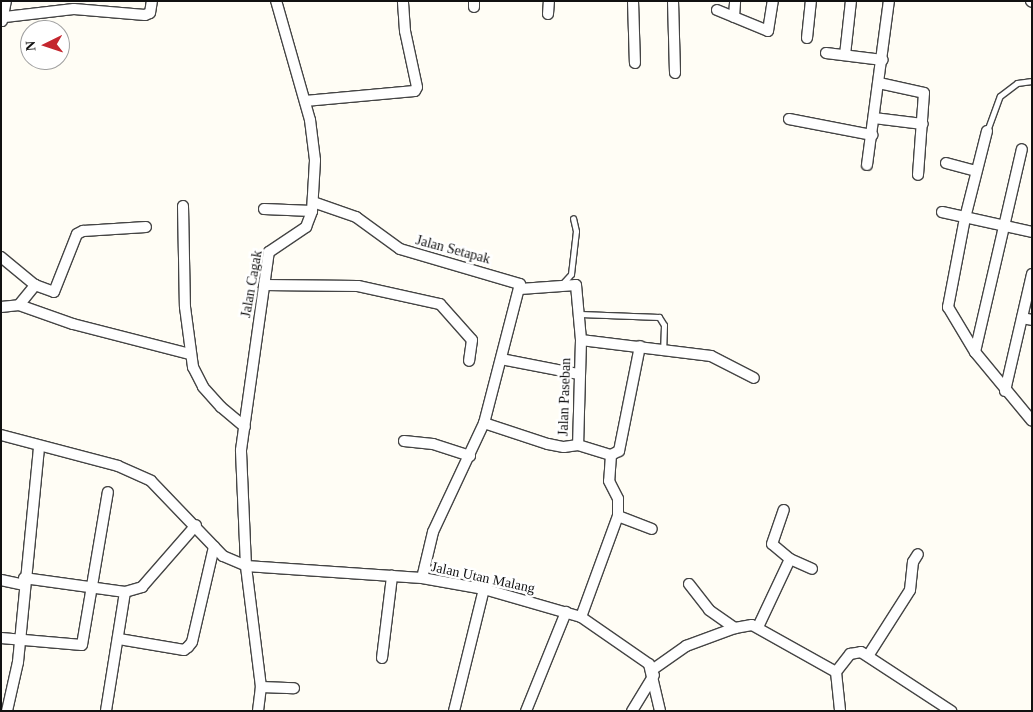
<!DOCTYPE html>
<html>
<head>
<meta charset="utf-8">
<style>
  body { margin:0 }
  #map { position:relative; width:1033px; height:712px; overflow:hidden; background:#fffdf5; font-family:Georgia,serif }
  div>[style] { position:absolute }
  [style*='--x'] { left:calc(var(--x)*1px); top:calc(var(--y)*1px); width:calc(var(--w)*1px); rotate:calc(var(--a)*1deg) }
  .roads { filter:drop-shadow(1px 0 #444) drop-shadow(-1px 0 #444) drop-shadow(0 1px #444) drop-shadow(0 -1px #444) }
  .service>* { height:5px; margin:-2.5px; padding:0 2.5px; transform-origin:2.5px; border-radius:2.5px; background:#fff }
  .minor>* { height:10px; margin:-5px; padding:0 5px; transform-origin:5px; border-radius:5px; background:#fff }
  span { translate:-50% -50%; white-space:nowrap; text-align:center; line-height:1.15; -webkit-text-stroke:5px #fff; paint-order:stroke }
  .street-label { font-size:14px; color:#111 }
  .frame { position:absolute; inset:0; border:2px solid #111; pointer-events:none }
  .north { position:absolute; left:20px; top:20px; width:50px; height:50px; box-sizing:border-box; background:#fff; border:1px solid #a0a0a0; border-radius:50%; rotate:266deg; font-size:14px; font-weight:700; line-height:20px; text-align:center; color:#111 }
  .north::after { content:''; display:block; margin:auto; width:18px; height:22px; background:#c4262e; clip-path:polygon(50% 0,100% 100%,50% 72%,0 100%) }
</style>
</head>
<body>
<div id="map">
  <div class="roads">
    <div class="service">
      <i style="--x:987;--y:131;--w:37;--a:-70"></i>
      <i style="--x:1000;--y:96;--w:21;--a:-37"></i>
      <i style="--x:1017;--y:83;--w:15;--a:-8"></i>
      <i style="--x:563;--y:283;--w:12;--a:-48"></i>
      <i style="--x:571;--y:274;--w:43;--a:-83.4"></i>
      <i style="--x:576;--y:231;--w:13;--a:-103"></i>
      <i style="--x:580;--y:314;--w:79;--a:2.2"></i>
      <i style="--x:659;--y:317;--w:9;--a:58"></i>
      <i style="--x:664;--y:325;--w:24;--a:92"></i>
    </div>
    <div class="minor">
      <i style="--x:474;--y:1;--w:6;--a:90"></i>
      <i style="--x:633;--y:1;--w:62;--a:88.2"></i>
      <i style="--x:673;--y:1;--w:72;--a:88.4"></i>
      <i style="--x:1031;--y:1;--w:1;--a:45"></i>
      <i style="--x:717;--y:10;--w:55;--a:22.4"></i>
      <i style="--x:768;--y:31;--w:30;--a:-81"></i>
      <i style="--x:548;--y:14;--w:13;--a:-86"></i>
      <i style="--x:5;--y:17;--w:69;--a:-6.6"></i>
      <i style="--x:74;--y:9;--w:71;--a:4.8"></i>
      <i style="--x:145;--y:15;--w:5;--a:-22"></i>
      <i style="--x:150;--y:13;--w:12;--a:-81"></i>
      <i style="--x:734;--y:17;--w:16;--a:-86"></i>
      <i style="--x:2;--y:21;--w:20;--a:-79"></i>
      <i style="--x:807;--y:38;--w:37;--a:-84"></i>
      <i style="--x:826;--y:53;--w:57;--a:7"></i>
      <i style="--x:845;--y:55;--w:54;--a:-83.7"></i>
      <i style="--x:879;--y:83;--w:46;--a:12.5"></i>
      <i style="--x:924;--y:93;--w:82;--a:94.2"></i>
      <i style="--x:305;--y:101;--w:110;--a:-5.2"></i>
      <i style="--x:415;--y:91;--w:4;--a:-63"></i>
      <i style="--x:417;--y:87;--w:57;--a:-102.1"></i>
      <i style="--x:405;--y:31;--w:30;--a:-94"></i>
      <i style="--x:874;--y:118;--w:49;--a:7"></i>
      <i style="--x:789;--y:119;--w:85;--a:10.9"></i>
      <i style="--x:987;--y:131;--w:90;--a:104.2"></i>
      <i style="--x:965;--y:218;--w:91;--a:100.8"></i>
      <i style="--x:948;--y:307;--w:52;--a:59"></i>
      <i style="--x:975;--y:352;--w:89;--a:50.4"></i>
      <i style="--x:946;--y:163;--w:31;--a:15"></i>
      <i style="--x:867;--y:165;--w:165;--a:-82.4"></i>
      <i style="--x:313;--y:202;--w:46;--a:19.2"></i>
      <i style="--x:356;--y:217;--w:54;--a:36"></i>
      <i style="--x:400;--y:249;--w:125;--a:16.3"></i>
      <i style="--x:520;--y:284;--w:144;--a:104.5"></i>
      <i style="--x:484;--y:423;--w:120;--a:115.1"></i>
      <i style="--x:433;--y:532;--w:47;--a:103.4"></i>
      <i style="--x:183;--y:206;--w:101;--a:88.9"></i>
      <i style="--x:185;--y:307;--w:61;--a:82.4"></i>
      <i style="--x:193;--y:367;--w:22;--a:63"></i>
      <i style="--x:203;--y:387;--w:27;--a:48"></i>
      <i style="--x:221;--y:407;--w:31;--a:40"></i>
      <i style="--x:264;--y:209;--w:48;--a:2.4"></i>
      <i style="--x:942;--y:212;--w:92;--a:12.5"></i>
      <i style="--x:1;--y:257;--w:44;--a:39.5"></i>
      <i style="--x:264;--y:285;--w:94;--a:0.6"></i>
      <i style="--x:358;--y:286;--w:84;--a:12.4"></i>
      <i style="--x:440;--y:304;--w:48;--a:48.4"></i>
      <i style="--x:472;--y:340;--w:21;--a:98"></i>
      <i style="--x:520;--y:289;--w:56;--a:-4.1"></i>
      <i style="--x:576;--y:285;--w:55;--a:84.8"></i>
      <i style="--x:581;--y:340;--w:105;--a:91.6"></i>
      <i style="--x:578;--y:445;--w:34;--a:17"></i>
      <i style="--x:611;--y:455;--w:26;--a:94"></i>
      <i style="--x:609;--y:481;--w:20;--a:63"></i>
      <i style="--x:618;--y:499;--w:17;--a:90"></i>
      <i style="--x:618;--y:516;--w:36;--a:21"></i>
      <i style="--x:19;--y:305;--w:57;--a:19.4"></i>
      <i style="--x:73;--y:324;--w:121;--a:14.4"></i>
      <i style="--x:1;--y:307;--w:18;--a:-6"></i>
      <i style="--x:19;--y:305;--w:26;--a:-51"></i>
      <i style="--x:35;--y:285;--w:20;--a:20"></i>
      <i style="--x:54;--y:292;--w:62;--a:-68.4"></i>
      <i style="--x:77;--y:234;--w:7;--a:-27"></i>
      <i style="--x:83;--y:231;--w:63;--a:-3.6"></i>
      <i style="--x:1022;--y:318;--w:10;--a:11"></i>
      <i style="--x:581;--y:340;--w:131;--a:7"></i>
      <i style="--x:711;--y:356;--w:48;--a:27.1"></i>
      <i style="--x:975;--y:352;--w:208;--a:-77"></i>
      <i style="--x:501;--y:359;--w:78;--a:11"></i>
      <i style="--x:1005;--y:391;--w:120;--a:-77"></i>
      <i style="--x:484;--y:423;--w:67;--a:18.2"></i>
      <i style="--x:548;--y:444;--w:16;--a:11"></i>
      <i style="--x:564;--y:447;--w:14;--a:-8"></i>
      <i style="--x:1;--y:435;--w:121;--a:14.8"></i>
      <i style="--x:118;--y:466;--w:36;--a:24"></i>
      <i style="--x:151;--y:481;--w:104;--a:46.2"></i>
      <i style="--x:223;--y:556;--w:25;--a:23"></i>
      <i style="--x:246;--y:566;--w:176;--a:3.9"></i>
      <i style="--x:422;--y:578;--w:63;--a:10.1"></i>
      <i style="--x:484;--y:589;--w:101;--a:16.1"></i>
      <i style="--x:581;--y:617;--w:83;--a:34.7"></i>
      <i style="--x:649;--y:664;--w:48;--a:76.8"></i>
      <i style="--x:404;--y:441;--w:29;--a:6"></i>
      <i style="--x:433;--y:444;--w:39;--a:18"></i>
      <i style="--x:611;--y:455;--w:9;--a:-27"></i>
      <i style="--x:619;--y:451;--w:107;--a:-78.7"></i>
      <i style="--x:790;--y:559;--w:24;--a:24"></i>
      <i style="--x:24;--y:578;--w:102;--a:7.9"></i>
      <i style="--x:125;--y:592;--w:121;--a:99.1"></i>
      <i style="--x:1;--y:580;--w:24;--a:12"></i>
      <i style="--x:689;--y:584;--w:33;--a:52"></i>
      <i style="--x:709;--y:610;--w:32;--a:35"></i>
      <i style="--x:125;--y:592;--w:18;--a:-16"></i>
      <i style="--x:142;--y:587;--w:82;--a:-48.9"></i>
      <i style="--x:581;--y:617;--w:108;--a:-69.9"></i>
      <i style="--x:758;--y:627;--w:75;--a:-64.8"></i>
      <i style="--x:790;--y:559;--w:23;--a:-140"></i>
      <i style="--x:772;--y:544;--w:36;--a:-71"></i>
      <i style="--x:1;--y:638;--w:81;--a:4.9"></i>
      <i style="--x:82;--y:645;--w:155;--a:-80.4"></i>
      <i style="--x:119;--y:639;--w:66;--a:9.6"></i>
      <i style="--x:184;--y:650;--w:5;--a:-37"></i>
      <i style="--x:188;--y:647;--w:6;--a:-51"></i>
      <i style="--x:192;--y:642;--w:98;--a:-77"></i>
      <i style="--x:868;--y:656;--w:78;--a:-57.5"></i>
      <i style="--x:910;--y:590;--w:28;--a:-84"></i>
      <i style="--x:913;--y:562;--w:9;--a:-58"></i>
      <i style="--x:382;--y:658;--w:83;--a:-83"></i>
      <i style="--x:652;--y:670;--w:42;--a:-35.2"></i>
      <i style="--x:686;--y:646;--w:52;--a:-20.2"></i>
      <i style="--x:735;--y:628;--w:17;--a:-10"></i>
      <i style="--x:752;--y:625;--w:96;--a:29.2"></i>
      <i style="--x:836;--y:672;--w:39;--a:84"></i>
      <i style="--x:836;--y:672;--w:23;--a:-52"></i>
      <i style="--x:850;--y:654;--w:11;--a:-10"></i>
      <i style="--x:861;--y:652;--w:108;--a:33.2"></i>
      <i style="--x:261;--y:687;--w:33;--a:2"></i>
      <i style="--x:7;--y:711;--w:50;--a:-77.3"></i>
      <i style="--x:18;--y:662;--w:216;--a:-84.4"></i>
      <i style="--x:258;--y:711;--w:24;--a:-83"></i>
      <i style="--x:261;--y:687;--w:122;--a:-97.1"></i>
      <i style="--x:246;--y:566;--w:116;--a:-92.5"></i>
      <i style="--x:241;--y:450;--w:200;--a:-82"></i>
      <i style="--x:269;--y:252;--w:45;--a:-34"></i>
      <i style="--x:306;--y:227;--w:17;--a:-69"></i>
      <i style="--x:312;--y:211;--w:51;--a:-86.6"></i>
      <i style="--x:315;--y:160;--w:40;--a:-97.1"></i>
      <i style="--x:310;--y:120;--w:124;--a:-105.9"></i>
      <i style="--x:454;--y:711;--w:126;--a:-76.2"></i>
      <i style="--x:526;--y:711;--w:107;--a:-68"></i>
      <i style="--x:632;--y:711;--w:42;--a:-58.6"></i>
    </div>
  </div>
  <div class="street-label">
    <span style="left:453px;top:250px;rotate:15deg">Jalan Setapak</span>
    <span style="left:252px;top:284px;rotate:-80deg">Jalan Cagak</span>
    <span style="left:565px;top:397px;rotate:-88deg">Jalan Paseban</span>
    <span style="left:483px;top:578px;rotate:12deg">Jalan Utan Malang</span>
  </div>
  <div class="frame"></div>
  <div class="north">N</div>
</div>
</body>
</html>
